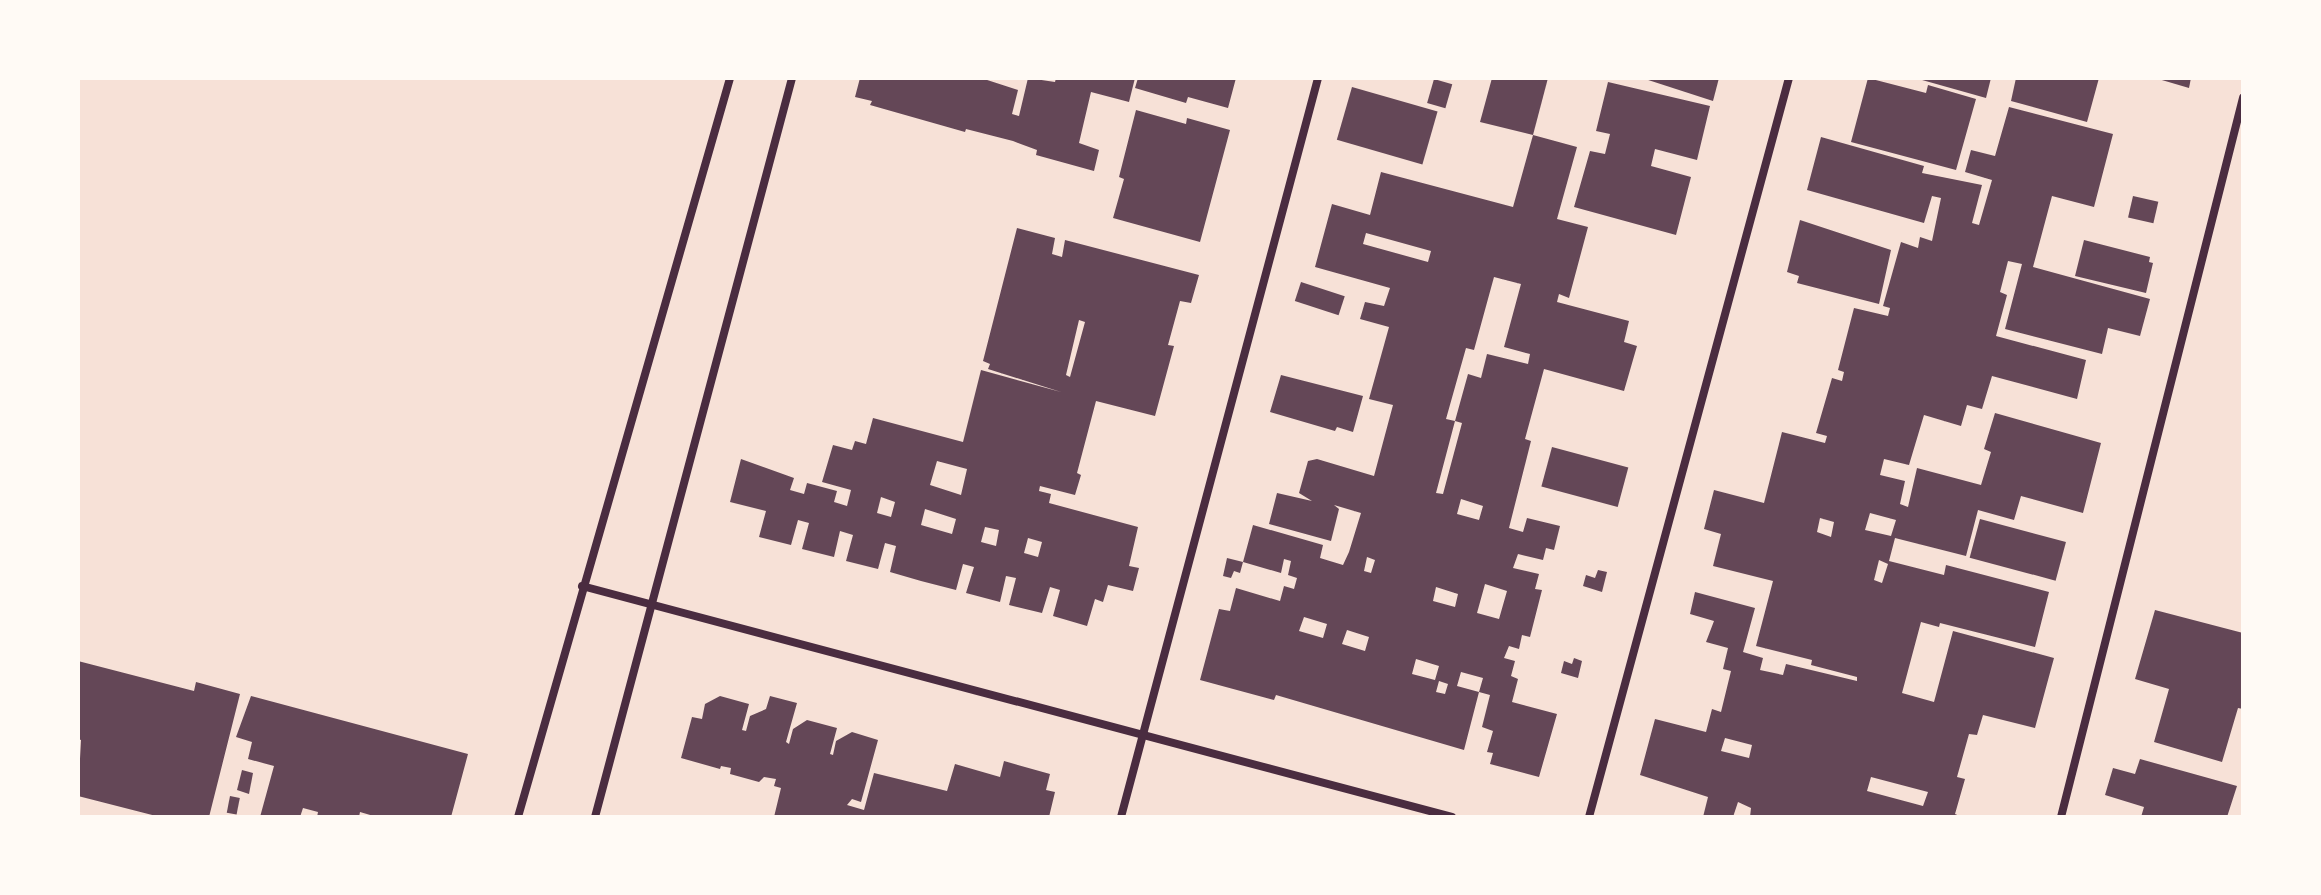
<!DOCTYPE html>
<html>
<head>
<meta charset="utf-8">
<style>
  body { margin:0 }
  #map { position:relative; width:2321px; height:895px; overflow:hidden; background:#f7e1d7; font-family:"Roboto Condensed",sans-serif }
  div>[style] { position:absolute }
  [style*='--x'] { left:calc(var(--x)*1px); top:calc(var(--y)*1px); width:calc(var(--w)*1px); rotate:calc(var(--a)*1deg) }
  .building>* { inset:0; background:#644757; transform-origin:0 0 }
  .minor>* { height:8px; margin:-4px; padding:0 4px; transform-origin:4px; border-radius:4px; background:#4a2c40 }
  span { translate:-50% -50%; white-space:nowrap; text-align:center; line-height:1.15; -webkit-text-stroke:7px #fffaf5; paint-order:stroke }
  .frame { position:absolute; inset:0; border:80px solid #fffaf5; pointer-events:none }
</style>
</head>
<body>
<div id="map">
  <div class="building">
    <i style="clip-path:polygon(860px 78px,981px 78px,1018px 90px,1012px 114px,1019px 116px,1028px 78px,1055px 82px,1056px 78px,1135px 78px,1129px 102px,1091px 92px,1079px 143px,1099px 150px,1094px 171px,1036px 155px,1037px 150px,1013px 141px,966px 129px,965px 132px,870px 105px,872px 101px,855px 97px)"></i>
    <i style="clip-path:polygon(1138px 78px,1236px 78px,1228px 108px,1188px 97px,1186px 103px,1135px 88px)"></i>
    <i style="clip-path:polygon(1492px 78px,1548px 78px,1533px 135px,1480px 122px)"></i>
    <i style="clip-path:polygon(1642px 78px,1719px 78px,1713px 101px)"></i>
    <i style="clip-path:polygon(1868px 78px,1926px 93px,1928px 85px,1976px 99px,1956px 170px,1851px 142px)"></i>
    <i style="clip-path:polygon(1915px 78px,1991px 78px,1986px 98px)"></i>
    <i style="clip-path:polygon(2016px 78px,2099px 78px,2087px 122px,2011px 101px)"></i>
    <i style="clip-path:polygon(2155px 78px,2191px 78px,2189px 88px)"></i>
    <i style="left:1434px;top:79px;width:19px;height:25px;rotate:16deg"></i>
    <i style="clip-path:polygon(1608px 82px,1710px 106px,1697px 160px,1655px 149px,1651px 166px,1691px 177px,1676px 235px,1574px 207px,1590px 151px,1605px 154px,1610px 134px,1596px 131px)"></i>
    <i style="left:1352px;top:87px;width:89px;height:55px;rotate:16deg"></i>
    <i style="clip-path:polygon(evenodd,2009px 107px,2113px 134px,2094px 207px,2052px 196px,2033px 267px,2150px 299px,2140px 336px,2108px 328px,2102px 354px,2005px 329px,2022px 264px,2008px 261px,2000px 292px,2007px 295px,1996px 336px,2086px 360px,2077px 399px,1992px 376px,1982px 409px,1967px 405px,1961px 426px,1924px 415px,1909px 465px,1884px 459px,1880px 475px,1905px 481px,1900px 504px,1908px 507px,1917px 468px,1981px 485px,1991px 452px,1984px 449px,1995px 413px,2101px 443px,2083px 513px,2021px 496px,2014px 520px,1978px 510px,1966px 556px,1895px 538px,1889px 561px,1944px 575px,1946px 565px,2049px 592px,2035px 647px,1940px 623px,1939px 627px,1921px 622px,1902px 693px,1934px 702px,1953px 631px,2054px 658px,2035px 728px,1983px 715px,1977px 735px,1969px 734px,1957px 777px,1965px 779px,1955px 814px,1962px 817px,1750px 817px,1751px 808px,1738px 802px,1733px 817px,1703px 817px,1708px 797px,1640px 775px,1655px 719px,1706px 732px,1712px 709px,1721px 712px,1731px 671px,1723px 669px,1728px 648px,1706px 642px,1714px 621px,1690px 614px,1695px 592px,1755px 608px,1743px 652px,1763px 658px,1760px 670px,1783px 675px,1786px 664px,1857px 681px,1857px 677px,1811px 665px,1812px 660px,1756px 646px,1773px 581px,1713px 566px,1721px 534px,1704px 529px,1714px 490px,1764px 503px,1782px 432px,1825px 443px,1827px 436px,1816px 433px,1832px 378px,1842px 381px,1844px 372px,1838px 370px,1854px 308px,1888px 316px,1890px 308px,1883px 306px,1901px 242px,1918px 248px,1920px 237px,1932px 241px,1941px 198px,1932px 196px,1924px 223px,1807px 190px,1821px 137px,1924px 166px,1922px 173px,1982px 185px,1972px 223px,1979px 225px,1992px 180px,1965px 172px,1971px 150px,1995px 156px,2009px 107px,1870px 513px,1896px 520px,1891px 536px,1865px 530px,1870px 513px,2009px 107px,1820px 518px,1834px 522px,1831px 537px,1817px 532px,1820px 518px,2009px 107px,1879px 560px,1888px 564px,1882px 583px,1874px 580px,1879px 560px,2009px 107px,1725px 738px,1752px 745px,1749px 758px,1721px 751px,1725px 738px,2009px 107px,1871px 777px,1928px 792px,1923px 806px,1867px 791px,1871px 777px)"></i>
    <i style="clip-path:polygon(1136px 110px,1186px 124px,1187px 118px,1230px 130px,1200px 242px,1113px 218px,1124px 179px,1119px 177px)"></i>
    <i style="clip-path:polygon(evenodd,1533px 135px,1577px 147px,1557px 219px,1588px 227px,1569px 298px,1559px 294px,1557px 302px,1629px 321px,1624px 342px,1637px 346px,1624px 391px,1544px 369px,1525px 439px,1531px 441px,1509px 528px,1523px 532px,1527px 518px,1560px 526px,1554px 550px,1546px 548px,1543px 560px,1518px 554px,1513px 568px,1539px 574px,1535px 589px,1542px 590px,1530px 637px,1522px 635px,1519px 649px,1509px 646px,1504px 658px,1515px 661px,1511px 676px,1518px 679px,1512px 702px,1557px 714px,1539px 777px,1490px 764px,1493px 753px,1487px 752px,1493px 731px,1482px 727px,1490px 695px,1479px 692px,1483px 678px,1461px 672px,1457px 686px,1479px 692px,1464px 750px,1276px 695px,1274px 700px,1200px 680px,1219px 609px,1230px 611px,1236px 588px,1280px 601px,1284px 586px,1294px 589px,1297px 578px,1288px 575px,1291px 561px,1284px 559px,1281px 573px,1243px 562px,1253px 525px,1323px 545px,1320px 558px,1343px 565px,1349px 552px,1361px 513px,1334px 505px,1339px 509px,1331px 541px,1269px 524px,1277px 493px,1312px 501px,1299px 493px,1308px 461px,1317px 459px,1374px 476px,1393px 405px,1369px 399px,1389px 327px,1360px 319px,1365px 302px,1384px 306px,1390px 288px,1315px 267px,1332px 204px,1370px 215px,1381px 172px,1513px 207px,1533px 135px,1366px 233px,1431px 251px,1428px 262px,1363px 244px,1366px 233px,1533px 135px,1494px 277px,1521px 284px,1504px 347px,1530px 354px,1528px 364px,1487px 354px,1481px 378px,1468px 374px,1455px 421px,1462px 423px,1443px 494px,1436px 493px,1455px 421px,1446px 419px,1466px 348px,1474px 350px,1494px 277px,1533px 135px,1461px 499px,1483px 506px,1479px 520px,1457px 514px,1461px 499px,1533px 135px,1367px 557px,1375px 560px,1371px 573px,1364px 571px,1367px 557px,1533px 135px,1485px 584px,1507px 591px,1499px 619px,1477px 613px,1485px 584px,1533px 135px,1436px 587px,1458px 594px,1455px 607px,1433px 601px,1436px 587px,1533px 135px,1304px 617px,1327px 624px,1323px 638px,1299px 631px,1304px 617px,1533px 135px,1347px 630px,1369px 637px,1365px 651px,1342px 644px,1347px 630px,1533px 135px,1416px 659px,1439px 666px,1435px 680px,1412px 674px,1416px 659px,1533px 135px,1439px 681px,1448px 684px,1445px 694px,1436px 692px,1439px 681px)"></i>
    <i style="left:2133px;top:196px;width:26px;height:22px;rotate:13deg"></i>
    <i style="clip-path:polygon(1800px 220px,1891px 250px,1879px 304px,1797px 283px,1799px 276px,1787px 272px)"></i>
    <i style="clip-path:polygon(evenodd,1017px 228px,1055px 238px,1052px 254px,1062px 257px,1065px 240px,1199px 275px,1191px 303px,1180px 301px,1168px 345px,1174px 346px,1155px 416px,1096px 401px,1077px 473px,1081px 475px,1075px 495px,1040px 486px,1039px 491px,1051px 494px,1049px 503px,1138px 527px,1129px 566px,1139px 568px,1133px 591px,1108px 585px,1103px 602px,1095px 599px,1087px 626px,1053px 616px,1060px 590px,1050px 587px,1042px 613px,1009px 605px,1016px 578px,1006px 576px,1000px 602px,966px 593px,974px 567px,963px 564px,956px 590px,921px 581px,890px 572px,896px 546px,885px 543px,878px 569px,846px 561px,853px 535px,840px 531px,834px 557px,802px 549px,809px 523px,798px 520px,791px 545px,759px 537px,766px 511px,730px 502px,741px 459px,794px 478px,790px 490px,804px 494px,807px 483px,837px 491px,834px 502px,847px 506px,851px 490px,822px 482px,833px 445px,852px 450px,855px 441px,866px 444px,873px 418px,963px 442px,981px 370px,1061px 392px,988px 369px,990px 364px,983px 361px,1017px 228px,1079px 320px,1085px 322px,1070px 377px,1066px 375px,1079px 320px,1017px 228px,937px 461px,967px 469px,961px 495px,930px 485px,937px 461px,1017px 228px,881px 497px,895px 502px,891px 517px,877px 513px,881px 497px,1017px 228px,925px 509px,956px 519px,952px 534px,921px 525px,925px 509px,1017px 228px,985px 527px,999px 530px,996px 546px,981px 542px,985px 527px,1017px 228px,1028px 538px,1042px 542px,1038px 557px,1024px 553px,1028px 538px)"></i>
    <i style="clip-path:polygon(2084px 240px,2150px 257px,2149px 262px,2153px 263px,2146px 293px,2075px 276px)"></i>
    <i style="left:1301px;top:282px;width:46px;height:20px;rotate:18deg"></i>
    <i style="clip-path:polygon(1281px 375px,1363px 396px,1353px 432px,1337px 427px,1335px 431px,1270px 412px)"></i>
    <i style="left:1552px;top:447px;width:79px;height:41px;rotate:15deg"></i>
    <i style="left:1980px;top:519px;width:89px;height:40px;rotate:15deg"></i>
    <i style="clip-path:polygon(1227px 558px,1243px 562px,1240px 573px,1234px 571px,1231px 578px,1223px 576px)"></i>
    <i style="clip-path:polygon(1598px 570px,1607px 572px,1602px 592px,1583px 586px,1586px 575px,1595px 578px)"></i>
    <i style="clip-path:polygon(2155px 610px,2243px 633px,2243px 709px,2238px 708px,2222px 762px,2154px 742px,2169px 689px,2135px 679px)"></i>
    <i style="clip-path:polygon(1574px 658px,1582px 661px,1578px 678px,1561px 673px,1564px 661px,1572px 664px)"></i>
    <i style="clip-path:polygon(78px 661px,194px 691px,196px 682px,240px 694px,209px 817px,160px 817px,78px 796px,81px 740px,78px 739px)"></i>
    <i style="clip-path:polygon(251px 696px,468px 754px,451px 817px,377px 817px,360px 812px,359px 817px,317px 817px,318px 812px,303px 808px,300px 817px,260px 817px,274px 766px,248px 759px,252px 742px,236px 737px)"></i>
    <i style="clip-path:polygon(720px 696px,749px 704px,742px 730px,746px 731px,750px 716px,766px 709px,770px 696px,797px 703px,786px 742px,789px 744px,793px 729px,807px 720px,837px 728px,830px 754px,833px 755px,836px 741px,852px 732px,878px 740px,861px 802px,852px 799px,847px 805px,864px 810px,874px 773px,947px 791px,955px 764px,1000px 777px,1004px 761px,1050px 774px,1046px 790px,1055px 792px,1049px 817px,774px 817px,781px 788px,774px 786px,776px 779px,764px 777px,759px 782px,730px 774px,731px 768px,721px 766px,720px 769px,681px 758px,692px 717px,702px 719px,705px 704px)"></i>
    <i style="clip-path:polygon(2140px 759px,2237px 786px,2227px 817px,2141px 817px,2144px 807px,2105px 795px,2113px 768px,2135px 774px)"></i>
    <i style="clip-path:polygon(242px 770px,253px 773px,249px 794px,237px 790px)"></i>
    <i style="left:230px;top:796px;width:10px;height:17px;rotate:11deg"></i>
  </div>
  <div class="minor">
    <i style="--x:582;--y:586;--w:900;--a:14.87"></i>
    <i style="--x:518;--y:817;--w:769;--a:-73.99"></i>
    <i style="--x:595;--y:817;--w:765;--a:-75.07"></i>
    <i style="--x:1121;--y:817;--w:765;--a:-75.07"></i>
    <i style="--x:1589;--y:817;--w:766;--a:-74.86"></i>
    <i style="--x:2061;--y:817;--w:742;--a:-75.8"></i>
  </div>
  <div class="frame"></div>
</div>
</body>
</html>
